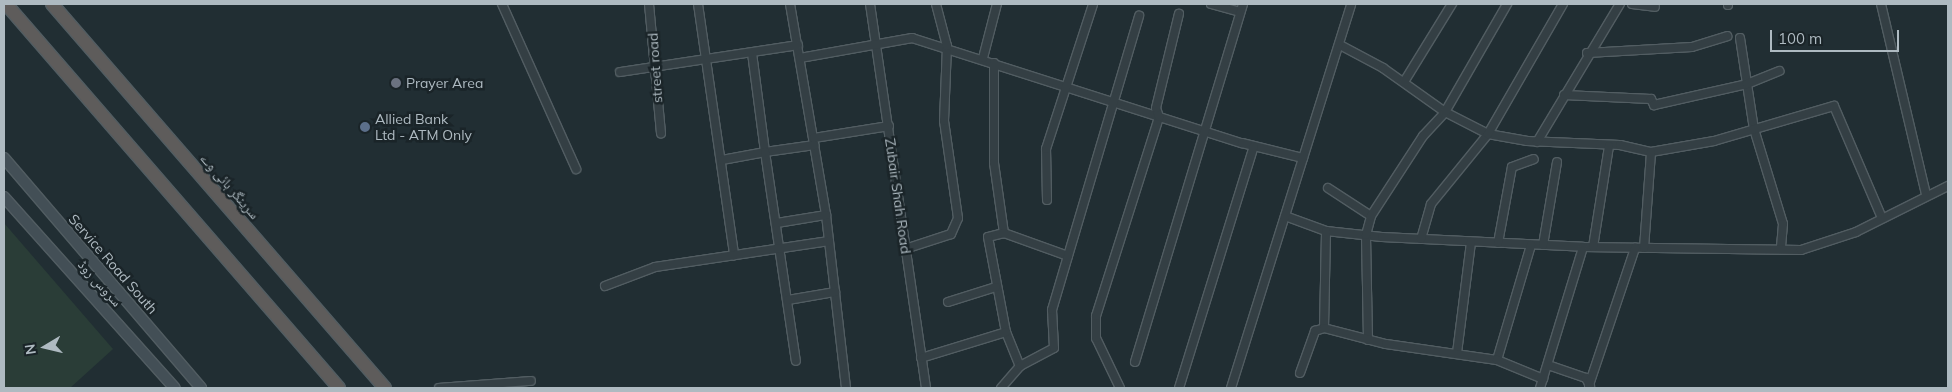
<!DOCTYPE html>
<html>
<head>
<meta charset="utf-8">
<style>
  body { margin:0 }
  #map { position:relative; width:1952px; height:392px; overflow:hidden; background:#212e33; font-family:Mulish,"Noto Naskh Arabic",sans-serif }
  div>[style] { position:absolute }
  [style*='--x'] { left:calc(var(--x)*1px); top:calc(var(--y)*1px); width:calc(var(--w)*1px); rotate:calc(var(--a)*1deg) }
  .green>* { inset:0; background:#2a3d37 }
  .roads { filter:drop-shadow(1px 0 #525d62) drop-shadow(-1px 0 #525d62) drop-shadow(0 1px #525d62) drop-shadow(0 -1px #525d62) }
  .minor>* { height:8px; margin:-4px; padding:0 4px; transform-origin:4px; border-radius:4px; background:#343f44 }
  .secondary>* { height:10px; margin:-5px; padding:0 5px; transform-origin:5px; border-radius:5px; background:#434f56 }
  .trunk>* { height:12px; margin:-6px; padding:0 6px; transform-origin:6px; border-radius:6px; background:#5e5c5b }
  .dots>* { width:14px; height:14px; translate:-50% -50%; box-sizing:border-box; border:2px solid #1a2428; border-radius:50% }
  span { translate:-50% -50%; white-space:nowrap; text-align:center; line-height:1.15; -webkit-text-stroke:5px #1a2428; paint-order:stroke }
  .street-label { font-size:14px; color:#aebac1 }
  .poi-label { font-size:14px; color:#aebac1 }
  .left { translate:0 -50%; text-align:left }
  .frame { position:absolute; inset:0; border:5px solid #aebac1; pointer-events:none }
  .north { position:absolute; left:20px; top:322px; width:50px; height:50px; -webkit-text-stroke:4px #1a2428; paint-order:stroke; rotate:261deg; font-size:14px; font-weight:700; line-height:20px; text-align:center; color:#aebac1 }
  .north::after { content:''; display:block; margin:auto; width:18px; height:22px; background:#aebac1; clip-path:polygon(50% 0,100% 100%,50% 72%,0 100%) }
  .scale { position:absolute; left:1770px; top:30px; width:129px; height:22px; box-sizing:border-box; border:2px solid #aebac1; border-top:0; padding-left:6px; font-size:15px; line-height:18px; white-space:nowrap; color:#aebac1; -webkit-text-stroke:4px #1a2428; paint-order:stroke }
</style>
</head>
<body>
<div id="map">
  <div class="green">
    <i style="clip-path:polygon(4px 223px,113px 349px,70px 388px,4px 388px)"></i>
  </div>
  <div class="roads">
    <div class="minor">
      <i style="--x:502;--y:4;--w:181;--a:65.8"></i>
      <i style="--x:649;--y:4;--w:130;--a:84.7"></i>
      <i style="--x:698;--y:4;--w:254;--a:81.8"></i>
      <i style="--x:790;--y:4;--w:214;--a:80.3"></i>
      <i style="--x:826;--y:215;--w:174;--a:83.4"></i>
      <i style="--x:870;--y:4;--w:388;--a:81.7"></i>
      <i style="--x:1211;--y:4;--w:30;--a:15"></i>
      <i style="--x:1632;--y:4;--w:23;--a:7"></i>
      <i style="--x:1728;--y:4;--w:1;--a:90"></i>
      <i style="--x:1881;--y:4;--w:196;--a:76.7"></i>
      <i style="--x:1740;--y:38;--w:92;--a:81.3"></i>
      <i style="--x:1754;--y:129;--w:99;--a:73"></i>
      <i style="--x:1783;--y:224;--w:23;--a:95"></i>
      <i style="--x:1340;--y:45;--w:49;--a:28.1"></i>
      <i style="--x:1383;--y:68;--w:76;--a:35.4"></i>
      <i style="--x:1445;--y:112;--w:48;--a:27.1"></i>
      <i style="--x:1488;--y:134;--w:40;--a:10"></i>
      <i style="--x:1527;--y:141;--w:93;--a:2.5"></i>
      <i style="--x:1620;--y:145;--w:32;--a:13"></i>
      <i style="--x:1651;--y:152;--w:64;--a:-9.9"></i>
      <i style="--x:1714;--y:141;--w:125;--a:-16.3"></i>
      <i style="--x:1834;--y:106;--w:122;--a:66.8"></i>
      <i style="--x:752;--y:53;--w:100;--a:82.5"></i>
      <i style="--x:765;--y:152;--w:50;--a:-8"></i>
      <i style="--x:1587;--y:53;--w:105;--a:-3.3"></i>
      <i style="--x:1692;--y:47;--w:37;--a:-17"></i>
      <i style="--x:800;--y:58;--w:114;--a:-10.1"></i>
      <i style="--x:912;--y:38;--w:346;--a:17.7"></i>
      <i style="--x:1242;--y:143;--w:63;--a:13.8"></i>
      <i style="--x:983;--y:58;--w:56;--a:-75.5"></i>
      <i style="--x:994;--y:63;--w:100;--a:90"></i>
      <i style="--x:994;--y:163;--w:71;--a:81.9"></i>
      <i style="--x:1004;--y:233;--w:16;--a:166"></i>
      <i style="--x:988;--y:237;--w:97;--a:79.3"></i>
      <i style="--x:1006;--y:332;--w:37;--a:68"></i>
      <i style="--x:620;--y:72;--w:180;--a:-8.6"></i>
      <i style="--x:1404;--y:82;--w:92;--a:-58.4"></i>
      <i style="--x:1564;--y:95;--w:87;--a:2.6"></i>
      <i style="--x:1651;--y:99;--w:7;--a:63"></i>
      <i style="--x:1654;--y:105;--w:95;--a:-12.7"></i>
      <i style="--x:1747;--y:84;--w:35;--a:-22"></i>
      <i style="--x:814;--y:138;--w:76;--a:-9.1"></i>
      <i style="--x:1537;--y:142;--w:161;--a:-59"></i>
      <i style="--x:722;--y:160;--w:44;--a:-10.5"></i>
      <i style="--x:765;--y:152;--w:211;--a:81.6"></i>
      <i style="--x:1328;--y:188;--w:51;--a:33.1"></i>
      <i style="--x:1047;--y:200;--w:51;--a:-91.1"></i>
      <i style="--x:1046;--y:149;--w:152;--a:-72"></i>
      <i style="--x:1285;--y:216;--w:44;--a:20.1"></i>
      <i style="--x:1326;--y:231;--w:56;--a:6.1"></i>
      <i style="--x:1382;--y:237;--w:201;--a:2.8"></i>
      <i style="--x:1583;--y:247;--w:218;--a:0.8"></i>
      <i style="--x:1801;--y:250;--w:58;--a:-18.1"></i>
      <i style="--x:1856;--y:232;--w:103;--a:-26.6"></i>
      <i style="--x:777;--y:223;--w:50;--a:-9.3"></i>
      <i style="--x:1004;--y:233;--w:68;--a:19.8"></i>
      <i style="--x:1421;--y:239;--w:36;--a:-74"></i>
      <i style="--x:1431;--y:204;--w:90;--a:-50.8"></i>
      <i style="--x:1488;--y:134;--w:150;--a:-60"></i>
      <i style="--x:1498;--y:243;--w:77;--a:-79.6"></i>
      <i style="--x:1512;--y:167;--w:23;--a:-20"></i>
      <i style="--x:1543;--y:245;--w:84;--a:-80.4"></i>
      <i style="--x:1593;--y:247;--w:102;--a:-81"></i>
      <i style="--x:1644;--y:248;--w:96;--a:-85.8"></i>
      <i style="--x:905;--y:249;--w:48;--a:-18.1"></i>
      <i style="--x:951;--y:234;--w:17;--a:-66"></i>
      <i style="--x:958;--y:218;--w:98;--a:-98.2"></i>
      <i style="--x:944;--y:121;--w:75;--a:-87.7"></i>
      <i style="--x:947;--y:46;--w:43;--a:-104.7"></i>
      <i style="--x:605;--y:286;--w:53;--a:-20.8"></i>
      <i style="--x:655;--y:267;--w:176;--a:-8.5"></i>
      <i style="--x:788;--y:300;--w:48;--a:-9.7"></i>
      <i style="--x:948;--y:302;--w:50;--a:-17.4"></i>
      <i style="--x:1324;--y:328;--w:97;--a:-88.8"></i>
      <i style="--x:1368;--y:340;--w:105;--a:-91.1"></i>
      <i style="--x:1366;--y:235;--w:20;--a:-75"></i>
      <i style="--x:1371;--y:216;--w:95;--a:-57"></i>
      <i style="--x:1423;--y:136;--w:33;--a:-47"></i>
      <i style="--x:1445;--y:112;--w:125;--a:-60.1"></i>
      <i style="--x:1457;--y:353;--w:112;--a:-82.8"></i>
      <i style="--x:921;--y:358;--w:89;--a:-17"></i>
      <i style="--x:1497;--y:360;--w:120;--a:-73.5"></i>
      <i style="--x:1135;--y:362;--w:374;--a:-73.2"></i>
      <i style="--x:1548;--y:365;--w:40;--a:18.9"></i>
      <i style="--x:1586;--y:378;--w:9;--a:63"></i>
      <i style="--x:1300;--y:373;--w:45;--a:-70.3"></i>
      <i style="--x:1315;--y:331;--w:9;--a:-18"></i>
      <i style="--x:1324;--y:328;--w:64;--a:14.5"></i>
      <i style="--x:1386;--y:344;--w:112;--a:8.2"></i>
      <i style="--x:1497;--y:360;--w:50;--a:22.4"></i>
      <i style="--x:1589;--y:385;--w:145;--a:-71.4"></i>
      <i style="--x:439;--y:388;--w:92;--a:-4.4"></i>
      <i style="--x:1001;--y:388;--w:29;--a:-49"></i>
      <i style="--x:1020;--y:366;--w:38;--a:-28"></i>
      <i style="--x:1054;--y:348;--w:38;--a:-93"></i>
      <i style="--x:1052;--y:310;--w:307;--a:-73.5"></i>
      <i style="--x:1120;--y:388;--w:55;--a:-115.6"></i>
      <i style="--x:1096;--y:338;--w:22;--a:-90"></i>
      <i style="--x:1096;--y:316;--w:209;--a:-72.4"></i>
      <i style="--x:1159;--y:117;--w:9;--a:-108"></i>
      <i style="--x:1156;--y:108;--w:97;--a:-76.3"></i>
      <i style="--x:1179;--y:388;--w:253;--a:-72.8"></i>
      <i style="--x:1231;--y:388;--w:402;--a:-72.6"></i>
      <i style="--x:1540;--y:388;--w:147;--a:-73"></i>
    </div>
    <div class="secondary">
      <i style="--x:4;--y:158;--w:303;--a:49.4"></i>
      <i style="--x:4;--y:197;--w:256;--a:48.2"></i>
    </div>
    <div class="trunk">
      <i style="--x:6;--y:4;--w:508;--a:49.07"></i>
      <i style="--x:52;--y:4;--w:508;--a:49.07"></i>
    </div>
  </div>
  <div class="dots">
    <i style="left:396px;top:83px;background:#6b7280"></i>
    <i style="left:365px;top:127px;background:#5c6f8a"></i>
  </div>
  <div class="street-label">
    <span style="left:655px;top:68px;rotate:-94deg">street road</span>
    <span style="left:230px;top:186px;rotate:49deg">سرینگر ہائی وے</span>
    <span style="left:898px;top:196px;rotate:82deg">Zubair Shah Road</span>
    <span style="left:113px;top:264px;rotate:49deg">Service Road South</span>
    <span style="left:100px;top:283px;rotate:48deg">سروس روڈ</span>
  </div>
  <div class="poi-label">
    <span class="left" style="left:406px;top:83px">Prayer Area</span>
    <span class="left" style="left:375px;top:127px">Allied Bank<br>Ltd - ATM Only</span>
  </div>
  <div class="frame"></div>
  <div class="north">N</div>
  <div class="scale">100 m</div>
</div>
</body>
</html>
